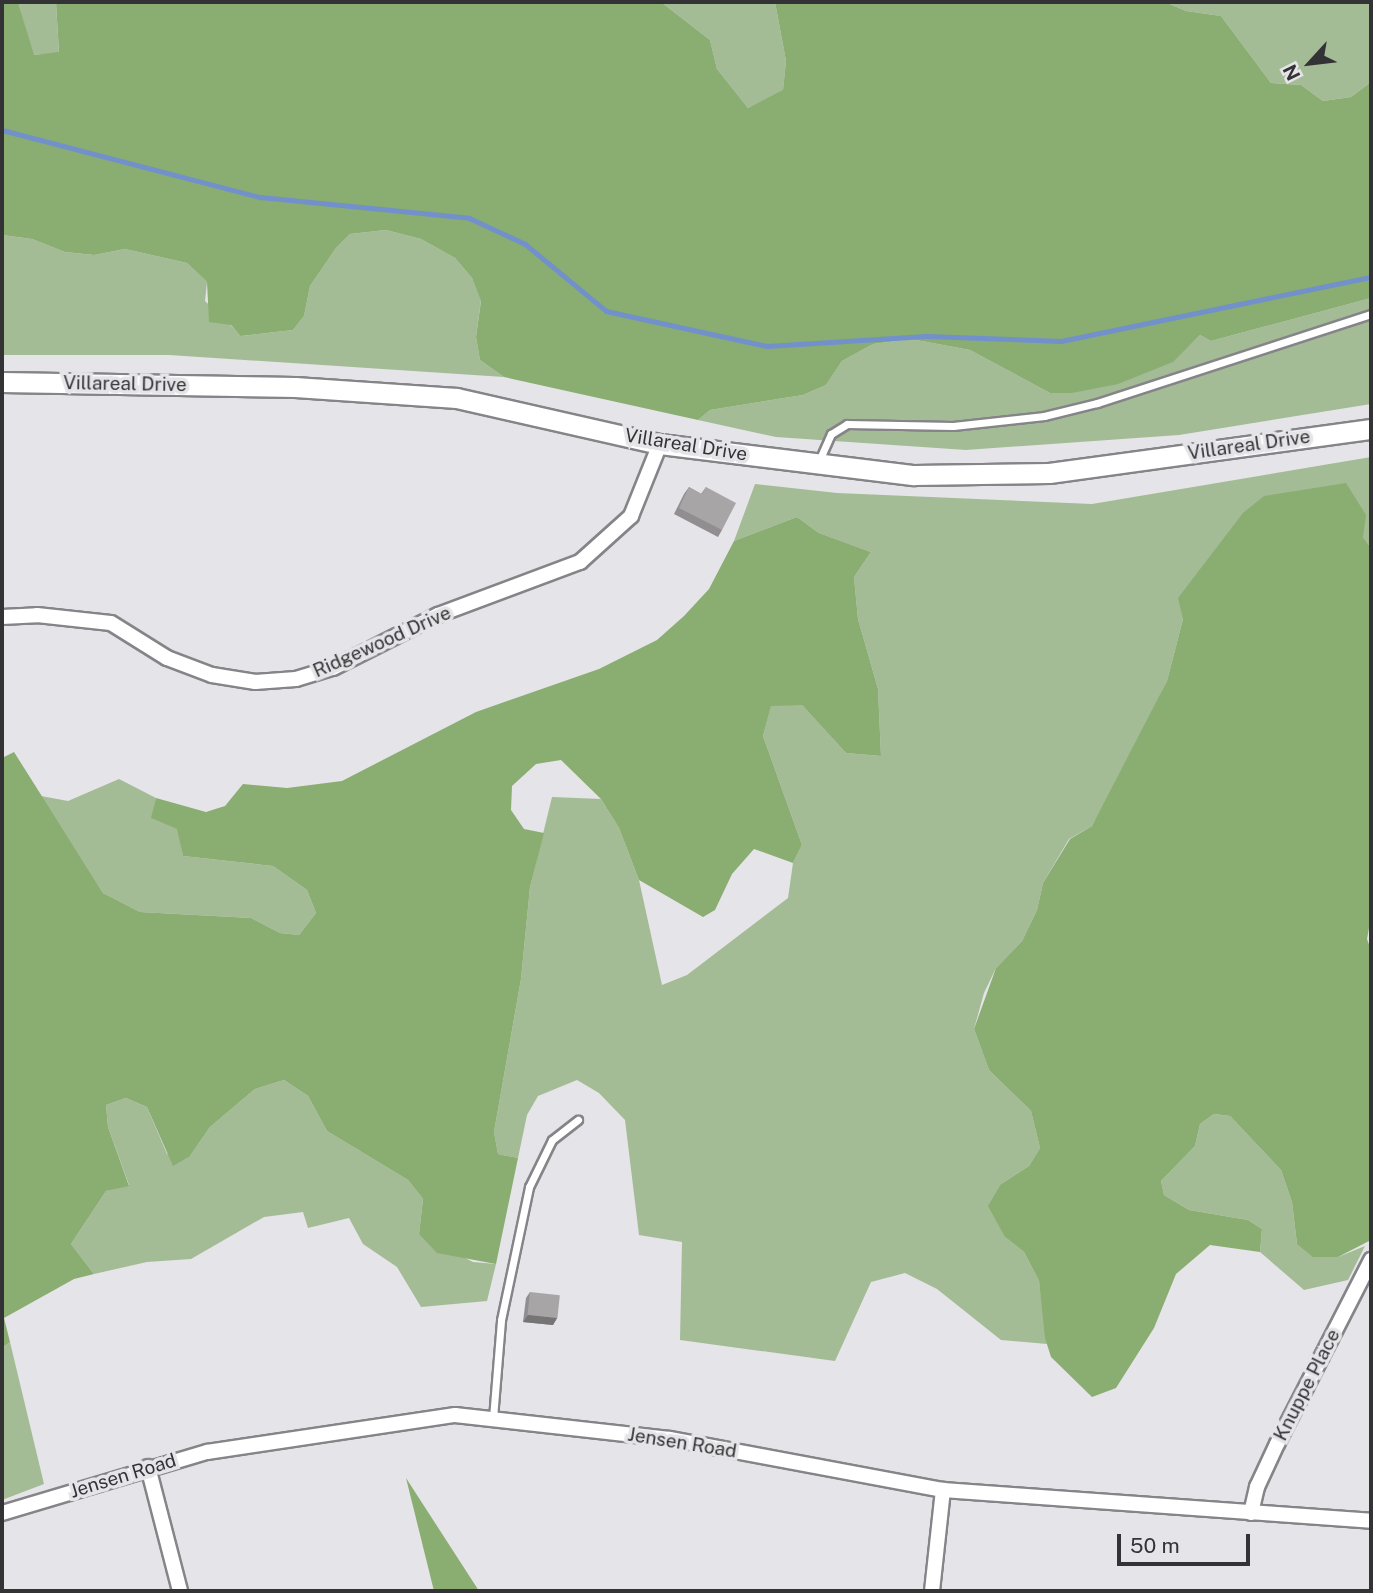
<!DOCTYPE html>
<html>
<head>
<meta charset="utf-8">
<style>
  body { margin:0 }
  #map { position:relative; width:1373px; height:1593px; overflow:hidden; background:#e5e4e8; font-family:"Public Sans",sans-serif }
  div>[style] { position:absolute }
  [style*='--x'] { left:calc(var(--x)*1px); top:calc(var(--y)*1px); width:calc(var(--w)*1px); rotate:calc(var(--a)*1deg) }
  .green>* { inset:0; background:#a4bc95 }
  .forest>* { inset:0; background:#8aad71 }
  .stream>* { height:5px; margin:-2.5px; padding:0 2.5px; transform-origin:2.5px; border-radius:2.5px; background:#7291ca }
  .roads { filter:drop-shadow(2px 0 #858488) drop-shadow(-2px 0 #858488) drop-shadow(0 2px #858488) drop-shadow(0 -2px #858488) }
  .lane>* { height:7px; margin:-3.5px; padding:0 3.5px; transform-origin:3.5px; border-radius:3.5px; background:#fff }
  .street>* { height:14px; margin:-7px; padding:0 7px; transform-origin:7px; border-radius:7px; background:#fff }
  .secondary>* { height:19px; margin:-9.5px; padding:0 9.5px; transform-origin:9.5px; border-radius:9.5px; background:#fff }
  .wall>* { inset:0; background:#908e90 }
  .shaded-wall>* { inset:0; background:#767475 }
  .building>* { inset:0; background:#a8a5a7; transform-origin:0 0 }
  span { translate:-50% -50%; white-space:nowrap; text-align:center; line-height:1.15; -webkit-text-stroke:7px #e5e4e8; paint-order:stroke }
  .street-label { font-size:19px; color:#333234 }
  .frame { position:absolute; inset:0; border:4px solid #333234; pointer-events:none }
  .north { position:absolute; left:1275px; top:28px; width:70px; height:70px; -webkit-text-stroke:5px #e5e4e8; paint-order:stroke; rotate:243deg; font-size:19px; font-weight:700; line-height:28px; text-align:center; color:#333234 }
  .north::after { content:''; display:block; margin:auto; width:24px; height:32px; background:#333234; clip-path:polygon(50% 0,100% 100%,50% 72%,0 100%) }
  .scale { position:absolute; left:1117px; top:1534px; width:133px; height:32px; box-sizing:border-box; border:4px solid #333234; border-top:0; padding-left:9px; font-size:21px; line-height:24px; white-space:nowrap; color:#333234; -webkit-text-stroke:5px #e5e4e8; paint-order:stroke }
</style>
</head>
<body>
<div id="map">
  <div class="green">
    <i style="clip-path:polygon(18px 2px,56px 2px,59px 53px,33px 55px)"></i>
    <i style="clip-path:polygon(661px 2px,775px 2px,786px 61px,783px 91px,748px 108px,717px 69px,710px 40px)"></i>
    <i style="clip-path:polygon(1165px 2px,1371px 2px,1371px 82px,1351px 97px,1323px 101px,1301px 85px,1271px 83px,1221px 16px,1186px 11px)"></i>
    <i style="clip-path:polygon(386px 230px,421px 239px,455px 258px,472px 278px,481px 300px,476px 337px,480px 360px,504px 377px,169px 355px,2px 355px,2px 235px,32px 239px,65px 252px,94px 255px,125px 249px,187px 263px,207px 282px,205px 301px,242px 336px,293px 330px,304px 316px,310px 286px,336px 248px,350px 234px)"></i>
    <i style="clip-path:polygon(1371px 298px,1371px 404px,1179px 435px,966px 450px,776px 437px,698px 420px,710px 410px,803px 395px,826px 385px,842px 361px,873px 344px,911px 339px,970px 350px,1050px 393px,1172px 362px,1200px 335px,1211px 341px)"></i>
    <i style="clip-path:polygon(1371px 457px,1371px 548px,1363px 537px,1183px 619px,1167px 681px,1122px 775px,1092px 826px,1069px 839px,1043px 883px,1037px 910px,1022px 941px,996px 968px,984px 993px,974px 1029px,989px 1070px,1031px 1111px,1040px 1148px,1029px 1166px,1001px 1184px,1005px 1237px,1024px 1252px,1039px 1281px,1047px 1344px,1001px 1340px,937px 1289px,905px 1273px,871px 1282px,835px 1361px,680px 1340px,682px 1242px,639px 1235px,625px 1120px,599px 1093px,577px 1080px,538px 1096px,527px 1115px,518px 1158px,498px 1154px,494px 1132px,521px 979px,530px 887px,552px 797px,601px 799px,619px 828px,639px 880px,662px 985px,687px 975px,788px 898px,793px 863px,802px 845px,763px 736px,771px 705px,802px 705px,846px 753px,881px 756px,878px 689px,858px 619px,854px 577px,871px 552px,819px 533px,797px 517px,734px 541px,755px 484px,837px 493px,1092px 504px)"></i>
    <i style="clip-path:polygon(119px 779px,156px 798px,152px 818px,178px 829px,183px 856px,273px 866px,307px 890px,316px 913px,299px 935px,280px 933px,251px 918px,140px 912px,103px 893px,41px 796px,68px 801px)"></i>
    <i style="clip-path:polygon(284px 1080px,308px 1096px,327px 1131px,408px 1180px,423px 1199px,419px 1234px,473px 1262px,496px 1264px,487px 1301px,421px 1307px,397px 1267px,363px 1244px,349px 1218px,308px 1228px,303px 1212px,264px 1217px,191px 1259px,147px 1262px,94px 1274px,71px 1244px,106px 1191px,129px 1185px,108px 1127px,106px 1105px,126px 1098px,147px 1107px,167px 1154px,190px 1156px,210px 1127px,255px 1089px)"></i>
    <i style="clip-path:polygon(1214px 1114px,1230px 1116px,1281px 1170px,1292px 1202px,1297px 1244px,1338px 1257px,1365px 1246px,1348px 1280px,1304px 1290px,1260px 1252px,1262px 1229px,1248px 1220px,1189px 1210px,1164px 1195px,1161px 1181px,1195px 1146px,1200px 1124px)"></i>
    <i style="clip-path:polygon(10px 1342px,44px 1484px,2px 1500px,2px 1348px)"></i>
  </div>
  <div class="forest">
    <i style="clip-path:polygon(2px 2px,18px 2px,34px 55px,59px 52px,56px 2px,661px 2px,710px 40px,717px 69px,748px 108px,783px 90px,786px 61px,775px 2px,1165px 2px,1186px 11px,1221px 16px,1271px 83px,1301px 85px,1323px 101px,1351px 97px,1371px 82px,1371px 298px,1211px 341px,1200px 335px,1173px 362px,1118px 384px,1072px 393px,1050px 393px,970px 350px,911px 339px,873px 344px,842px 361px,826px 385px,803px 395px,710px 410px,698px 420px,504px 377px,480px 360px,476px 337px,481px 301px,472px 278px,455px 258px,421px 239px,386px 230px,350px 234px,336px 248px,310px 286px,304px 316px,293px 330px,241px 336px,231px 325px,209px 322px,207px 282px,187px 263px,125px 249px,94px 255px,65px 252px,32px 239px,2px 235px)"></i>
    <i style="clip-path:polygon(1346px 483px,1366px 515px,1363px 537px,1371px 548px,1371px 917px,1367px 939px,1371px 950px,1371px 1240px,1338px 1257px,1313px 1257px,1297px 1244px,1292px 1202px,1281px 1170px,1230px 1116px,1214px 1114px,1200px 1124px,1195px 1146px,1161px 1181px,1164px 1195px,1189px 1210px,1248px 1220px,1262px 1229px,1260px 1252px,1210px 1245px,1176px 1274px,1154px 1328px,1116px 1388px,1092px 1397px,1051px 1357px,1045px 1338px,1039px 1281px,1024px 1252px,1005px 1237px,988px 1206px,1001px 1184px,1029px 1166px,1040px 1148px,1031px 1111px,989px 1070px,974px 1029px,996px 968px,1022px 941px,1037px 910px,1043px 883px,1070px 839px,1092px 826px,1167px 681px,1183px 619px,1178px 598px,1243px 513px,1264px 496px)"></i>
    <i style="clip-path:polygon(797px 517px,819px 533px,871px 552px,854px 577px,858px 619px,878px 689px,881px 756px,846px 753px,802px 705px,771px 706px,763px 736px,802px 845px,793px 863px,754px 849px,732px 874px,715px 910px,703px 917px,639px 880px,619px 828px,601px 799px,561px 760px,536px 764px,512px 786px,511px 810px,524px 829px,544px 833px,530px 887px,521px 979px,494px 1132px,498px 1154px,518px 1158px,496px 1264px,437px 1253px,419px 1234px,423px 1199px,408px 1180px,327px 1131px,308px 1096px,284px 1080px,255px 1089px,210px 1127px,190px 1156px,173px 1166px,147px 1107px,126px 1098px,106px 1105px,108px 1127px,129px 1186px,106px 1191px,71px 1244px,94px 1274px,74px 1279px,4px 1318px,10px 1342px,2px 1348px,2px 758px,14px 752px,103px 893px,140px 912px,251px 918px,280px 933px,299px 935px,316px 913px,307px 890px,273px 866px,183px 856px,177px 829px,151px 818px,156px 798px,206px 812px,225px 806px,243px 784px,287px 788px,342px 781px,476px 712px,599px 669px,657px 640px,684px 616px,709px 589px,734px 541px)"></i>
    <i style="clip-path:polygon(406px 1478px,479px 1591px,434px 1591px)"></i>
  </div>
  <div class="stream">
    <i style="--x:2;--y:130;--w:267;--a:14.6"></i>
    <i style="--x:260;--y:197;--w:210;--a:5.7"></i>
    <i style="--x:469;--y:218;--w:62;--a:24.9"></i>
    <i style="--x:525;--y:244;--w:105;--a:39.6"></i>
    <i style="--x:606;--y:311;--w:165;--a:12.3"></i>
    <i style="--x:767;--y:346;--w:159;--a:-3.6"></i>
    <i style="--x:926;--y:336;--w:135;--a:2.1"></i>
    <i style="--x:1061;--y:341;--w:317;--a:-11.7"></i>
  </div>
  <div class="roads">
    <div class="lane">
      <i style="--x:818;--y:463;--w:32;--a:-66"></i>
      <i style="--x:831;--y:434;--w:19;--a:-32"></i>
      <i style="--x:847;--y:424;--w:106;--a:1.1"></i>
      <i style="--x:953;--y:426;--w:92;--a:-6.3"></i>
      <i style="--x:1044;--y:416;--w:55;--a:-13.8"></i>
      <i style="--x:1097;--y:403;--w:288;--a:-18"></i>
      <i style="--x:493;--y:1418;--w:98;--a:-85.3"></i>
      <i style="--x:501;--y:1320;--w:136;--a:-78.1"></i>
      <i style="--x:529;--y:1187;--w:52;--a:-63.9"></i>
      <i style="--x:552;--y:1140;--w:33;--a:-38"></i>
    </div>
    <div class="street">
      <i style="--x:2;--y:617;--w:35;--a:-3"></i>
      <i style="--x:37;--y:615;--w:74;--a:6.2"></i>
      <i style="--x:111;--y:623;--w:66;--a:32"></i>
      <i style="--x:167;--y:658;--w:48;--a:20.7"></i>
      <i style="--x:212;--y:675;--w:44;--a:9.2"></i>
      <i style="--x:255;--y:682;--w:41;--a:-4.2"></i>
      <i style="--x:296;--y:679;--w:39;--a:-17"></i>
      <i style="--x:333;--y:668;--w:118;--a:-26.8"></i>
      <i style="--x:438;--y:615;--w:152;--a:-20.5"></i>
      <i style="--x:580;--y:562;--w:69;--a:-42"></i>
      <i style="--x:631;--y:516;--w:78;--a:-68.1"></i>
      <i style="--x:148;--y:1467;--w:128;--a:75.5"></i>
      <i style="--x:2;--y:1513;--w:214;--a:-16.6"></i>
      <i style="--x:207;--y:1452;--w:251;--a:-8.5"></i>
      <i style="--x:455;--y:1415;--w:216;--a:6.4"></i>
      <i style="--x:670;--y:1439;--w:278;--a:10.6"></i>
      <i style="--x:943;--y:1490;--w:429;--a:4.1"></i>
      <i style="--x:1251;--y:1513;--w:27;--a:-77"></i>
      <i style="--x:1257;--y:1487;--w:47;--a:-65.1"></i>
      <i style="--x:1277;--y:1444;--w:207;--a:-62.9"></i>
      <i style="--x:932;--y:1591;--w:102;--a:-83.8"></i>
    </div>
    <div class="secondary">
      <i style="--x:2;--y:382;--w:293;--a:1"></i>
      <i style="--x:295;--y:387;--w:162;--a:3.9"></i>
      <i style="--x:457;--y:398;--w:208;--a:12.8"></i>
      <i style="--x:660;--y:444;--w:256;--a:7"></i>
      <i style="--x:914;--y:475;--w:135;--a:-0.8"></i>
      <i style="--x:1049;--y:473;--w:325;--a:-7.8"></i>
    </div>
  </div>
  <div class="wall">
    <i style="clip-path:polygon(689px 487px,701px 494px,706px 487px,722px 530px,718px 537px,674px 514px,684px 494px)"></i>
    <i style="clip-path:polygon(530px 1292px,557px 1318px,553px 1325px,523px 1322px,526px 1298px)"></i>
  </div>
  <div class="shaded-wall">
    <i style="clip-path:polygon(528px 1315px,557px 1318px,553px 1325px,523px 1322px)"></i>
  </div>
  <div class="building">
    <i style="clip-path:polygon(689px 487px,702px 494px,706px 487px,736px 503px,722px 530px,679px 508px)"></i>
    <i style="left:530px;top:1292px;width:30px;height:23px;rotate:6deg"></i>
  </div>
  <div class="street-label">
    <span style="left:125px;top:384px;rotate:1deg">Villareal Drive</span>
    <span style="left:686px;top:445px;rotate:9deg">Villareal Drive</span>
    <span style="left:1249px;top:445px;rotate:-8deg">Villareal Drive</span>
    <span style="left:382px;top:642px;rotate:-24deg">Ridgewood Drive</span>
    <span style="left:1307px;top:1385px;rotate:-63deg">Knuppe Place</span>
    <span style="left:682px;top:1443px;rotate:9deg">Jensen Road</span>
    <span style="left:123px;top:1476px;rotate:-17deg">Jensen Road</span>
  </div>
  <div class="frame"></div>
  <div class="north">N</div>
  <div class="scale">50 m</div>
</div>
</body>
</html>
